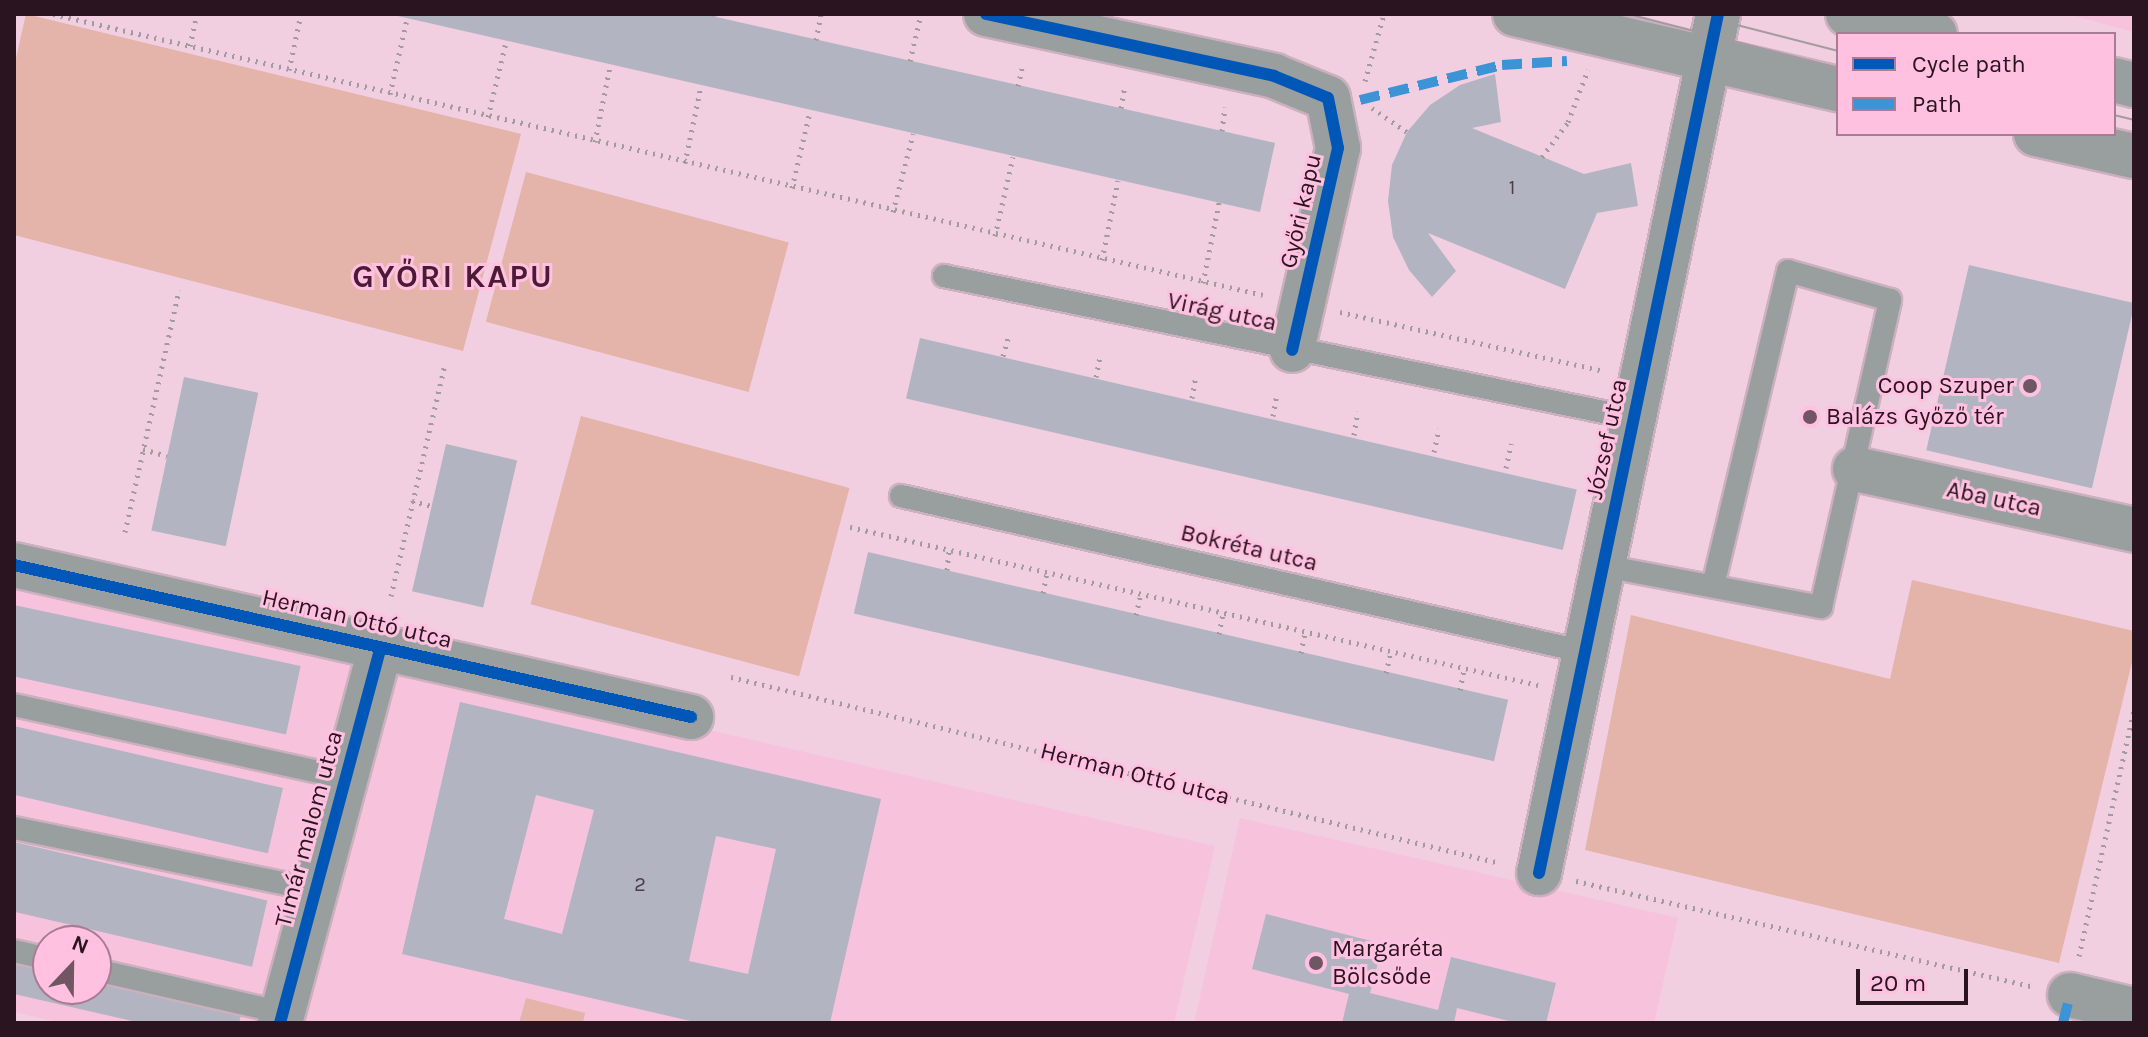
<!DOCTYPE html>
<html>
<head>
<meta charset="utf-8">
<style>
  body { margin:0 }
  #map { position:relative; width:2148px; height:1037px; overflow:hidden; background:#f1cfe0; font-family:Karla,sans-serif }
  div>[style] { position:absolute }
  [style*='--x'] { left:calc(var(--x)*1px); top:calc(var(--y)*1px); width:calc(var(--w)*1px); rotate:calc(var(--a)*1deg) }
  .built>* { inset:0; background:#f7c2dc }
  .green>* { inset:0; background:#e4b3aa; transform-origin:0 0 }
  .building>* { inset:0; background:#b3b4c2; transform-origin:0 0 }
  .path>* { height:5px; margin-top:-2.5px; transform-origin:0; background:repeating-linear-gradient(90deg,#a09b9f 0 2px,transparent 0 8px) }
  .roads { filter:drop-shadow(2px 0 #cbb0bd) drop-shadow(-2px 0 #cbb0bd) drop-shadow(0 2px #cbb0bd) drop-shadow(0 -2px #cbb0bd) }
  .service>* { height:22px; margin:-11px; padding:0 11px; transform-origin:11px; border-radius:11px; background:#999f9e }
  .minor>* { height:44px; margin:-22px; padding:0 22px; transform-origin:22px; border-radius:22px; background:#999f9e }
  .tertiary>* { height:44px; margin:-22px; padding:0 22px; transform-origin:22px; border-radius:22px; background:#999f9e }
  .tram>* { height:2px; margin:-1px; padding:0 1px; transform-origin:1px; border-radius:1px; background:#a69aa1 }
  .quiet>* { height:10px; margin-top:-5px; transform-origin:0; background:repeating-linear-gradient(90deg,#3c93d5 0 20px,transparent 0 30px) }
  .cycleway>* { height:12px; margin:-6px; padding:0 6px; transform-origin:6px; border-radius:6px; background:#0057b8 }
  .dots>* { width:22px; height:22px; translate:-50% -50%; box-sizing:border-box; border:4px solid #ffc1df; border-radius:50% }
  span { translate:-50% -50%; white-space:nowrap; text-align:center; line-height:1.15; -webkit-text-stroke:6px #ffc1df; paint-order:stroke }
  .number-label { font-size:20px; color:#4c3c48 }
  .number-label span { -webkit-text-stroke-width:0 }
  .street-label { font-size:24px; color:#2a1420 }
  .poi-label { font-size:24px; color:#2a1420 }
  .right { translate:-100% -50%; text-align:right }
  .left { translate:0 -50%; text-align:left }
  .district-label { font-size:32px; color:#4b1b36; font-weight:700; letter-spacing:2px }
  .frame { position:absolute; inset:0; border:16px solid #2a1420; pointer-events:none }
  .legend { position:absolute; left:1836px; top:32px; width:280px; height:104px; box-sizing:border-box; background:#ffc1df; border:2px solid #aa7c93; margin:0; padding:10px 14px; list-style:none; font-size:24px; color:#2a1420 }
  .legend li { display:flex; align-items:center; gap:16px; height:40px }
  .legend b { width:40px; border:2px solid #aa7c93 }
  .north { position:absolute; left:32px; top:925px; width:80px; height:80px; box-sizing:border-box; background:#ffc1df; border:2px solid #aa7c93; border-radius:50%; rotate:22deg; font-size:22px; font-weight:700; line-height:32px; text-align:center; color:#2a1420 }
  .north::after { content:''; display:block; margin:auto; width:28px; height:36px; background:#705563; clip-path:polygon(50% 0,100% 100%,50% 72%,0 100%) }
  .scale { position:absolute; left:1856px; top:969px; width:112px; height:36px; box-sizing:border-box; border:4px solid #2a1420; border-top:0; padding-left:10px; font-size:24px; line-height:28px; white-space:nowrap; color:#2a1420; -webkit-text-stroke:6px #ffc1df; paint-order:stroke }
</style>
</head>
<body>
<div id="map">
  <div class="built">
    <i style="clip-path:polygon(2067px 14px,2134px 14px,2134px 32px)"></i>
    <i style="clip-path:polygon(evenodd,14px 577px,421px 664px,1215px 846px,1174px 1023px,61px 1023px,14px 1012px,14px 577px,48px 941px,96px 941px,96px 989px,48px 989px,48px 941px)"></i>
    <i style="clip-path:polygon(1240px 818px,1678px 918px,1654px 1023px,1194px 1023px)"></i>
  </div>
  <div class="green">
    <i style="clip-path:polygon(26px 14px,521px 134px,463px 351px,14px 235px,14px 67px)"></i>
    <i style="left:526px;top:172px;width:272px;height:155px;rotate:15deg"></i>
    <i style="left:581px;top:416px;width:278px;height:195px;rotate:15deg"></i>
    <i style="clip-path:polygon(1912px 580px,2134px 631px,2134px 654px,2059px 963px,1585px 850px,1631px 615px,1890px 679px)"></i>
    <i style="clip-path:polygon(526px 998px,585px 1013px,583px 1023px,519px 1023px)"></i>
  </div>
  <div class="building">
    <i style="clip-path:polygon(389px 14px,703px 14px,1275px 143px,1260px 212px)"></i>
    <i style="clip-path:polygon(1495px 74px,1501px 122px,1472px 128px,1584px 174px,1631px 163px,1638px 206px,1597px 213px,1565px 289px,1428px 233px,1456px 271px,1432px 297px,1409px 270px,1393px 237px,1388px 201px,1392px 165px,1407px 132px,1430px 105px,1460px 85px)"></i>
    <i style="left:1969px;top:265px;width:170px;height:190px;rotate:13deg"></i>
    <i style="left:920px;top:338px;width:674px;height:62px;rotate:13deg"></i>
    <i style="left:184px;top:377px;width:76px;height:157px;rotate:12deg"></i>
    <i style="left:446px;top:444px;width:73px;height:151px;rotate:13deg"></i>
    <i style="left:868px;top:552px;width:657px;height:63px;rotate:13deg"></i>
    <i style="left:14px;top:605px;width:293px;height:70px;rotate:12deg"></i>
    <i style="clip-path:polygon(evenodd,460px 702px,881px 799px,830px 1023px,699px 1023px,402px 954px,460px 702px,536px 795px,594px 810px,562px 934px,504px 919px,536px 795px,460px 702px,716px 836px,776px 849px,748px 974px,689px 961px,716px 836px)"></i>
    <i style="left:14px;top:726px;width:276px;height:67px;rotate:13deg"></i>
    <i style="left:14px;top:842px;width:260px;height:68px;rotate:13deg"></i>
    <i style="clip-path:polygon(1266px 914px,1383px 944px,1370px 993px,1438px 1010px,1451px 957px,1556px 983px,1546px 1023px,1517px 1023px,1457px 1008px,1454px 1023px,1342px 1023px,1349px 994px,1252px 969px)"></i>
    <i style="clip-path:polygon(14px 962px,48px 970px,48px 989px,96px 989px,96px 981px,241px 1015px,239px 1023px,141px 1023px,14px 994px)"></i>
  </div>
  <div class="path">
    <i style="--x:53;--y:14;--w:1242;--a:13.07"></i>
    <i style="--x:714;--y:16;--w:2;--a:-90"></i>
    <i style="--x:816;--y:40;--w:26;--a:-79"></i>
    <i style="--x:190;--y:46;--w:33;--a:-78"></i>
    <i style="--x:910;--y:61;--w:48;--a:-76.8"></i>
    <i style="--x:289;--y:70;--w:57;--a:-77.9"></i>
    <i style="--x:1365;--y:81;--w:70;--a:-74.2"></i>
    <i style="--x:1018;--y:86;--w:23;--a:-77"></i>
    <i style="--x:390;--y:94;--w:77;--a:-77.2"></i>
    <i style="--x:1121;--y:108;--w:22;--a:-80"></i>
    <i style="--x:1372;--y:108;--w:42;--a:34.4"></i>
    <i style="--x:488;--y:117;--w:77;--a:-76.5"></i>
    <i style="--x:1222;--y:131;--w:24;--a:-83"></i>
    <i style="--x:595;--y:142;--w:77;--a:-78.8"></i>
    <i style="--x:1542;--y:157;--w:44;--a:-53.4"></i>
    <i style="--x:1568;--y:122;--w:56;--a:-69"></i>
    <i style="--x:685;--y:163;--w:79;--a:-78.3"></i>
    <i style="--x:792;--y:188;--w:79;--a:-76.8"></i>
    <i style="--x:893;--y:212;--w:81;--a:-75.6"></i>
    <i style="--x:995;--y:236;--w:81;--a:-77.2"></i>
    <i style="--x:1102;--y:260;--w:81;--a:-78.6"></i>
    <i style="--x:1203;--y:283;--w:82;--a:-78.7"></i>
    <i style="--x:1340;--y:312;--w:270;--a:12.6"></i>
    <i style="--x:1003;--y:356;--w:22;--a:-74"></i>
    <i style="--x:1096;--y:377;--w:21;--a:-79"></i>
    <i style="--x:1192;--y:398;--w:22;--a:-80"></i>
    <i style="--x:1273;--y:416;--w:22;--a:-80"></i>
    <i style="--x:1354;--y:435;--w:24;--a:-81"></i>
    <i style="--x:143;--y:449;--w:25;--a:16"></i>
    <i style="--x:1434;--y:452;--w:24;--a:-78"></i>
    <i style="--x:1506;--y:468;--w:25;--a:-78"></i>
    <i style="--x:412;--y:501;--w:21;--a:14"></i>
    <i style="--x:850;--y:527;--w:706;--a:12.93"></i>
    <i style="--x:125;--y:532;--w:248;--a:-77.4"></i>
    <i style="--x:947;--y:570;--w:20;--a:-84"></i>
    <i style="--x:1043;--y:593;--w:20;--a:-79"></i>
    <i style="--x:391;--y:596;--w:238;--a:-76.9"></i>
    <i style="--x:1136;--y:615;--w:22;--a:-77"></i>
    <i style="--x:1219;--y:634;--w:21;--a:-79"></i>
    <i style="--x:1301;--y:653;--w:21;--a:-79"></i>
    <i style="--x:1386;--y:673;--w:23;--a:-77"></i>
    <i style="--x:731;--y:677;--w:791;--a:13.6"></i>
    <i style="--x:1460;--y:690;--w:21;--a:-79"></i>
    <i style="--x:1576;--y:881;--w:470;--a:13"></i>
    <i style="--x:2079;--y:956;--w:253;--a:-77.4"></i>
  </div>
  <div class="roads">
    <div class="service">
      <i style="--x:944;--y:276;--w:703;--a:11.65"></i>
      <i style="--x:901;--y:496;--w:702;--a:12.85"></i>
      <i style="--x:1604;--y:566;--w:221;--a:10.7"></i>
      <i style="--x:1821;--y:607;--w:315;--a:-77.3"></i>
      <i style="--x:1890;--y:300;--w:106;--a:-164.1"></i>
      <i style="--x:1788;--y:271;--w:324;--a:103.4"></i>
      <i style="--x:14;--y:705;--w:340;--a:12.4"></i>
      <i style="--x:14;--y:828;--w:308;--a:11.6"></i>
      <i style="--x:14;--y:951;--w:35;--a:13"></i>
      <i style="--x:96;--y:970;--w:192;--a:12.9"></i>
    </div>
    <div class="minor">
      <i style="--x:986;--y:14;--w:295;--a:12.1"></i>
      <i style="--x:1274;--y:76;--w:58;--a:22.2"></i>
      <i style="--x:1328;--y:98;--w:51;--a:78.7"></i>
      <i style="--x:1338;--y:148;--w:207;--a:102.8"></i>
      <i style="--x:1855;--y:469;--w:286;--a:12.3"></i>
      <i style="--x:14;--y:565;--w:694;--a:12.65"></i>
      <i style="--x:1539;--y:873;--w:877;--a:-78.23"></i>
      <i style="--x:2070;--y:995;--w:66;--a:13.2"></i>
      <i style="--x:280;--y:1023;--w:389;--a:-75"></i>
    </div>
    <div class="tertiary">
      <i style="--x:1515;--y:14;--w:332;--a:13.1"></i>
      <i style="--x:1848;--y:14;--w:89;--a:12.9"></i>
      <i style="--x:2114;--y:80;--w:21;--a:14"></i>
      <i style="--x:2036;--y:134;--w:100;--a:12.7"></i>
    </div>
  </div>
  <div class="tram">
    <i style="--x:1628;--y:14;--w:217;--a:14.4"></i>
    <i style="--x:1694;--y:14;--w:149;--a:14.4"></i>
    <i style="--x:2114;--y:115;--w:21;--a:14"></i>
    <i style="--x:2114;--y:133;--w:21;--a:14"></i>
  </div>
  <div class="quiet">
    <i style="--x:1360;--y:100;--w:146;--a:-13.8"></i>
    <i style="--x:1502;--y:65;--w:65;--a:-3.5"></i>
    <i style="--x:2063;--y:1023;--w:29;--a:-76"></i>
  </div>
  <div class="cycleway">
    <i style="--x:986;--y:14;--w:295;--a:12.1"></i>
    <i style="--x:1274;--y:76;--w:58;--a:22.2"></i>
    <i style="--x:1328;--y:98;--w:51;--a:78.7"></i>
    <i style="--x:1338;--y:148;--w:207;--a:102.8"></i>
    <i style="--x:14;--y:565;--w:694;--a:12.65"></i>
    <i style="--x:1539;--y:873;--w:877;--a:-78.23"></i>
    <i style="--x:280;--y:1023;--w:389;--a:-75"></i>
  </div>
  <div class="dots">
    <i style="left:2030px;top:386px;background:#705563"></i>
    <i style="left:1810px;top:417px;background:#705563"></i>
    <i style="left:1316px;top:963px;background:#705563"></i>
  </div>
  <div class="number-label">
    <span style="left:1512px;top:187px">1</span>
    <span style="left:640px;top:884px">2</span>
  </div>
  <div class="street-label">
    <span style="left:1301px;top:211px;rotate:-77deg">Győri kapu</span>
    <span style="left:1222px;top:312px;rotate:12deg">Virág utca</span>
    <span style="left:1607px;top:439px;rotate:-78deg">József utca</span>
    <span style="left:1994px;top:499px;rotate:12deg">Aba utca</span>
    <span style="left:1249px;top:548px;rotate:13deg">Bokréta utca</span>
    <span style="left:357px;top:619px;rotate:13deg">Herman Ottó utca</span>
    <span style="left:1135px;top:774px;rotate:14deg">Herman Ottó utca</span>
    <span style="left:309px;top:829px;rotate:-75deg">Tímár malom utca</span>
  </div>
  <div class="poi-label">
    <span class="right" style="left:2014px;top:386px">Coop Szuper</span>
    <span class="left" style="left:1826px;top:417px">Balázs Győző tér</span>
    <span class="left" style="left:1332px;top:963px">Margaréta<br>Bölcsőde</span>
  </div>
  <div class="district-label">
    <span style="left:453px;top:277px">GYŐRI KAPU</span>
  </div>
  <div class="frame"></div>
  <ul class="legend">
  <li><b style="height:10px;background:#0057b8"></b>Cycle path</li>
  <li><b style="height:10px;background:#3c93d5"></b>Path</li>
  </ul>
  <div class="north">N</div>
  <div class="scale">20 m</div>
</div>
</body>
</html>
